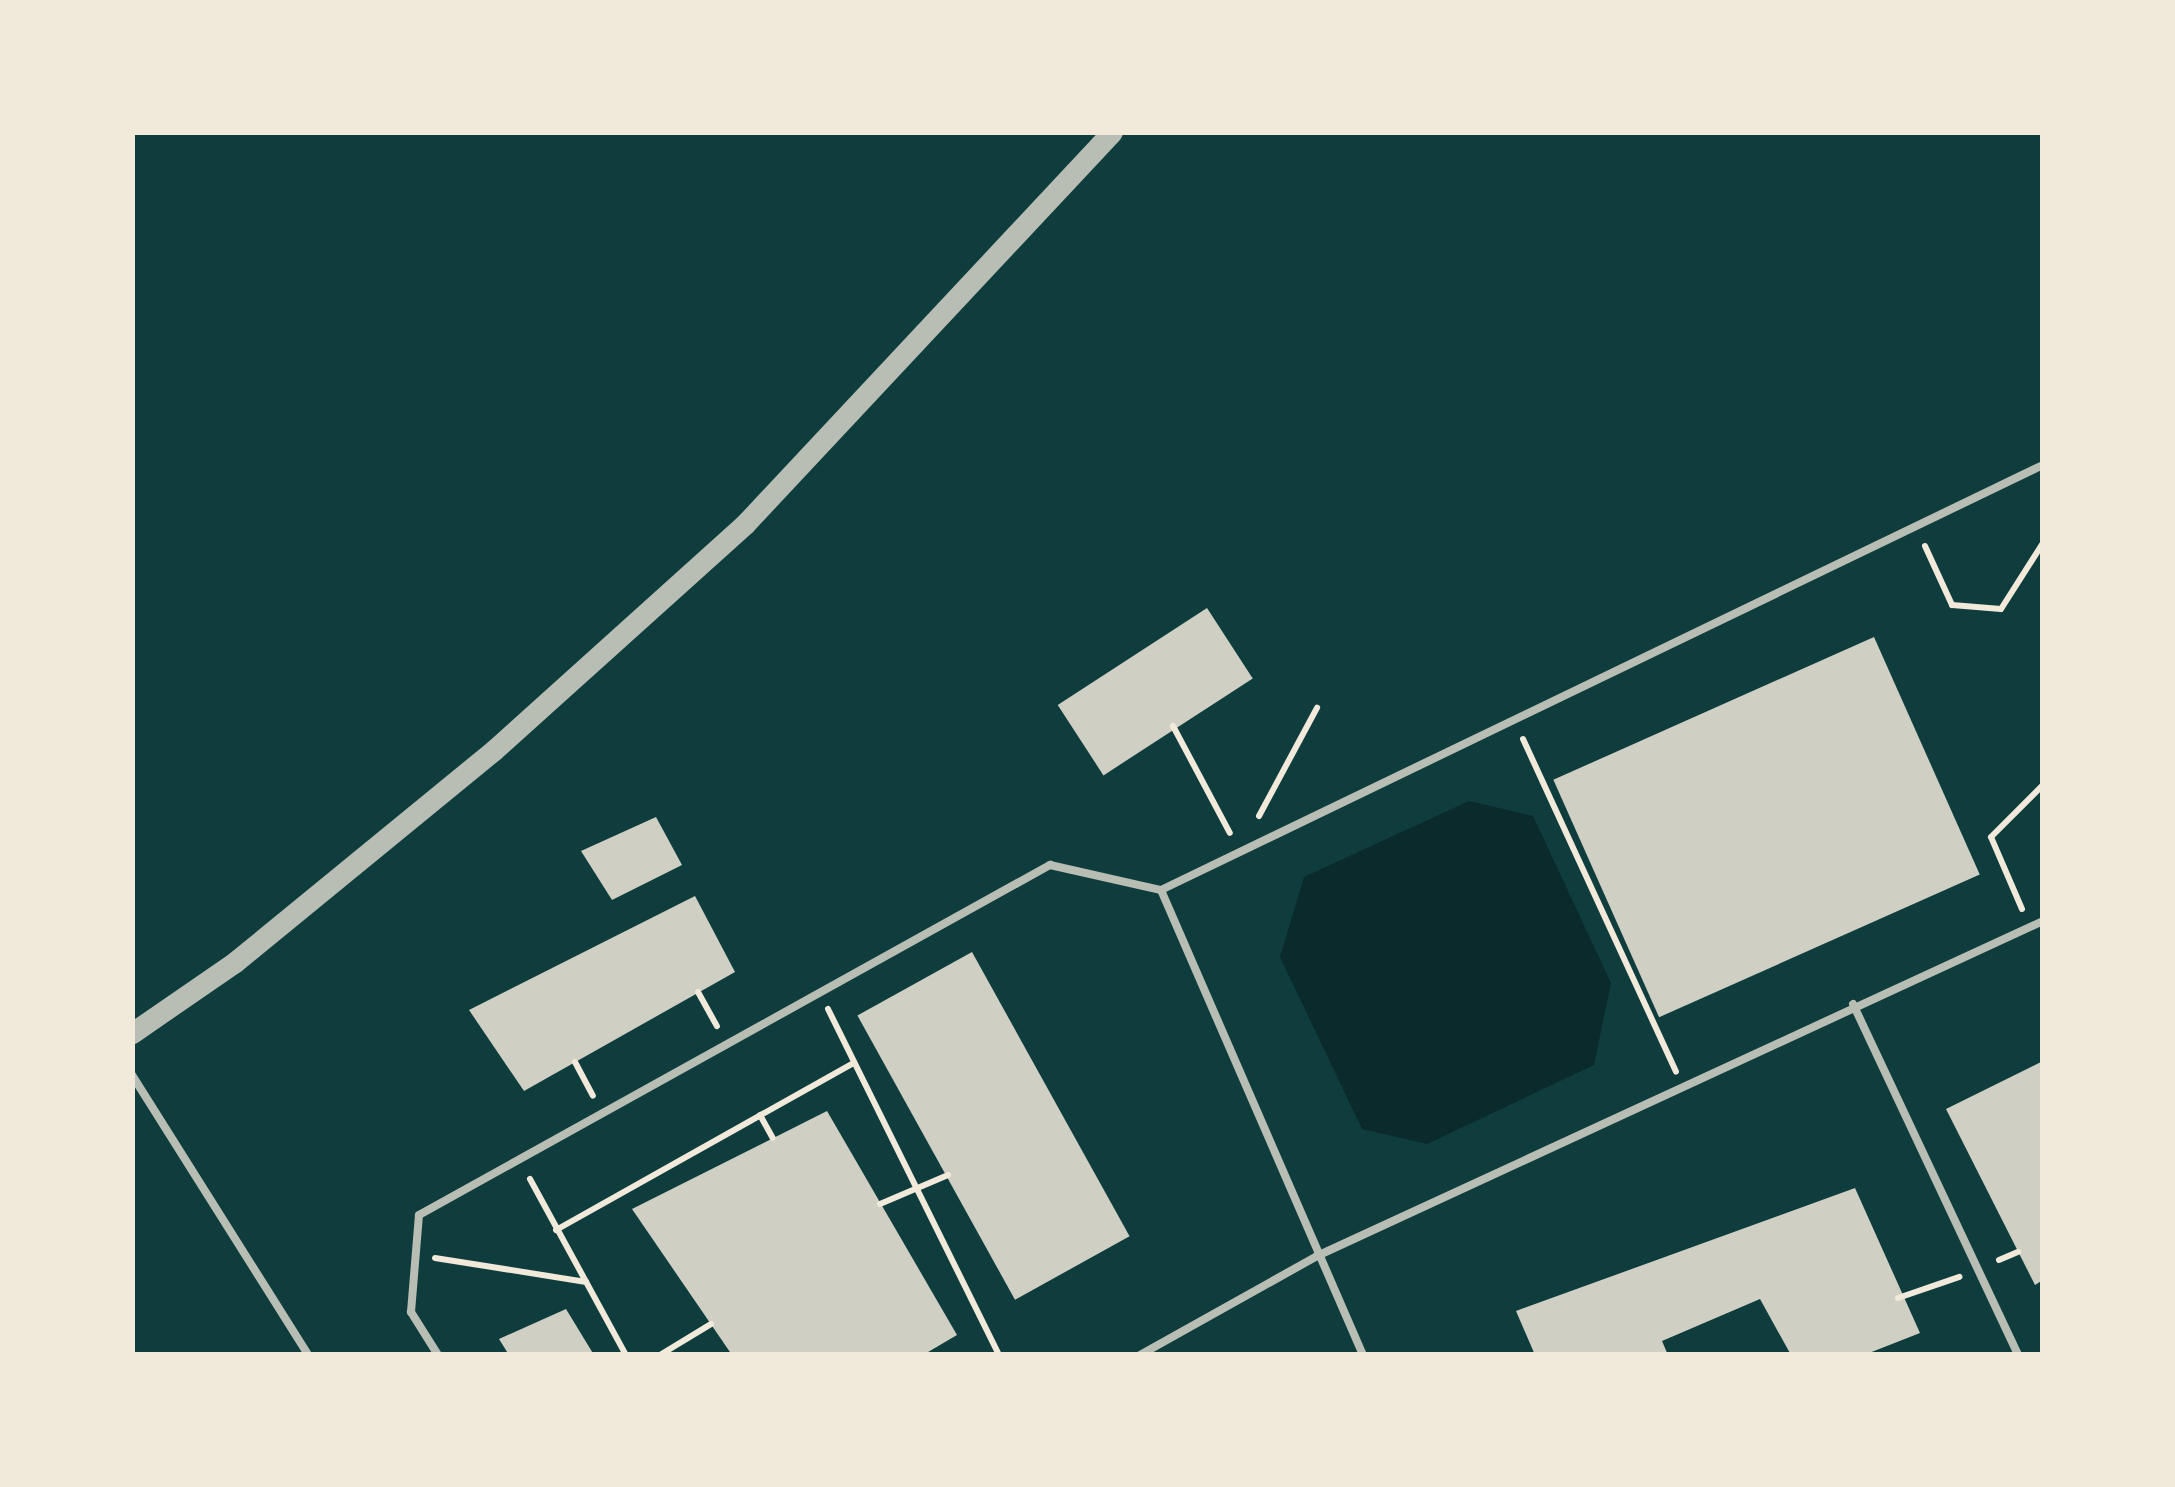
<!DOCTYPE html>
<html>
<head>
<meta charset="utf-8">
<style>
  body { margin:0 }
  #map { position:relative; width:2175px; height:1487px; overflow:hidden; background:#0f3d3e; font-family:Roboto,sans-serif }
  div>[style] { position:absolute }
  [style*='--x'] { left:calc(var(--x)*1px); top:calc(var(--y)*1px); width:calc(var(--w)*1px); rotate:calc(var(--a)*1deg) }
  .water>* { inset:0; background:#0a2a2b }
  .building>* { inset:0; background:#cfcfc3; transform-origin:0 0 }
  .path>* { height:6px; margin:-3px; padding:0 3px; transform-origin:3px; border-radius:3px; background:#f1e9da }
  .service>* { height:8px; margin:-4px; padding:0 4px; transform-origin:4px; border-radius:4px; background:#b8beb3 }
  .tertiary>* { height:21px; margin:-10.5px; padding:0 10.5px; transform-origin:10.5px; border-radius:10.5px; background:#b8beb3 }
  span { translate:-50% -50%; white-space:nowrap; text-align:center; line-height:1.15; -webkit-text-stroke:12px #f1e9da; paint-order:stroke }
  .frame { position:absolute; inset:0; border:135px solid #f1e9da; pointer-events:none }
</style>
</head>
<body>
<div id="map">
  <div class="water">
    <i style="clip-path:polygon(1469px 801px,1533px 816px,1611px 983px,1594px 1065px,1427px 1144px,1362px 1129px,1280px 957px,1304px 877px)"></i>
  </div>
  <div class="building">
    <i style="left:1207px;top:608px;width:84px;height:178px;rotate:57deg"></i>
    <i style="left:1874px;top:637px;width:260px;height:351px;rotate:66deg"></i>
    <i style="clip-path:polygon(656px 817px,682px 865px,612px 900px,581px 851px)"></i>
    <i style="clip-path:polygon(695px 896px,735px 972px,524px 1091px,469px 1010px)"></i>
    <i style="left:972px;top:952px;width:325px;height:131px;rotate:61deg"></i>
    <i style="clip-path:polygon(2043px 1061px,2043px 1280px,2035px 1285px,1946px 1109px)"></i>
    <i style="clip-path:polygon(827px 1111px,957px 1335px,923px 1355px,732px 1355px,632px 1209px)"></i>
    <i style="clip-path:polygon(1855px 1188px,1920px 1333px,1864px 1355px,1791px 1355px,1760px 1299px,1662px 1341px,1668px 1355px,1535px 1355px,1516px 1311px)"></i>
    <i style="clip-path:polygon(566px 1309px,594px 1355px,509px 1355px,499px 1339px)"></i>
  </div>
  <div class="path">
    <i style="--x:1925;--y:546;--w:65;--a:65.4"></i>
    <i style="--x:1952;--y:605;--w:49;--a:4.7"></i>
    <i style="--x:2001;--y:609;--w:78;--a:-57.5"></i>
    <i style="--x:1173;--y:726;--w:121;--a:62"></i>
    <i style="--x:1523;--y:739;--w:366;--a:65.3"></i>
    <i style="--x:1259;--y:816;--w:123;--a:-61.8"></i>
    <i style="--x:2022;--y:909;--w:78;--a:-113.3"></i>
    <i style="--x:1991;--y:837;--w:74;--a:-45"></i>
    <i style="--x:698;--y:992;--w:39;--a:61"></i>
    <i style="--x:828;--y:1009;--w:386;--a:63.7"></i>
    <i style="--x:575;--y:1062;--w:38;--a:62"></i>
    <i style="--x:760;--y:1115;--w:26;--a:61"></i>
    <i style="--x:530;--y:1179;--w:200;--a:61.4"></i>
    <i style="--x:880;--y:1204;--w:74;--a:-23.1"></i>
    <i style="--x:556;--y:1230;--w:342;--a:-29.3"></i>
    <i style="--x:435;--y:1258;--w:153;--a:9"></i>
    <i style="--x:1999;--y:1260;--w:21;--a:-23"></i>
    <i style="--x:1898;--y:1298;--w:65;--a:-19"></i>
    <i style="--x:660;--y:1355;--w:60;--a:-31.3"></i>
  </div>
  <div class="service">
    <i style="--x:1161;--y:890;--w:979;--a:-25.73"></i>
    <i style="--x:1853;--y:1004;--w:388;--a:64.8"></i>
    <i style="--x:132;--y:1075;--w:331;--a:57.8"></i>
    <i style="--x:438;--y:1355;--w:51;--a:-122.1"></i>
    <i style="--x:411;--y:1312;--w:97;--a:-85.3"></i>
    <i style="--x:419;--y:1215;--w:722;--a:-29.02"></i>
    <i style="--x:1050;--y:865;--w:114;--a:12.7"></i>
    <i style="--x:1161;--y:890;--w:507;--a:66.52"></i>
    <i style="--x:1140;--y:1355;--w:203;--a:-29.2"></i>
    <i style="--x:1317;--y:1256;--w:800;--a:-24.77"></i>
  </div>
  <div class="tertiary">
    <i style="--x:132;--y:1033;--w:125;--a:-34.6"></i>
    <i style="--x:235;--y:962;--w:335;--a:-39.3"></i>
    <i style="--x:494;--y:750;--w:338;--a:-42"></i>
    <i style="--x:745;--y:524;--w:537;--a:-46.89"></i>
  </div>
  <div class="frame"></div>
</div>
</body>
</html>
